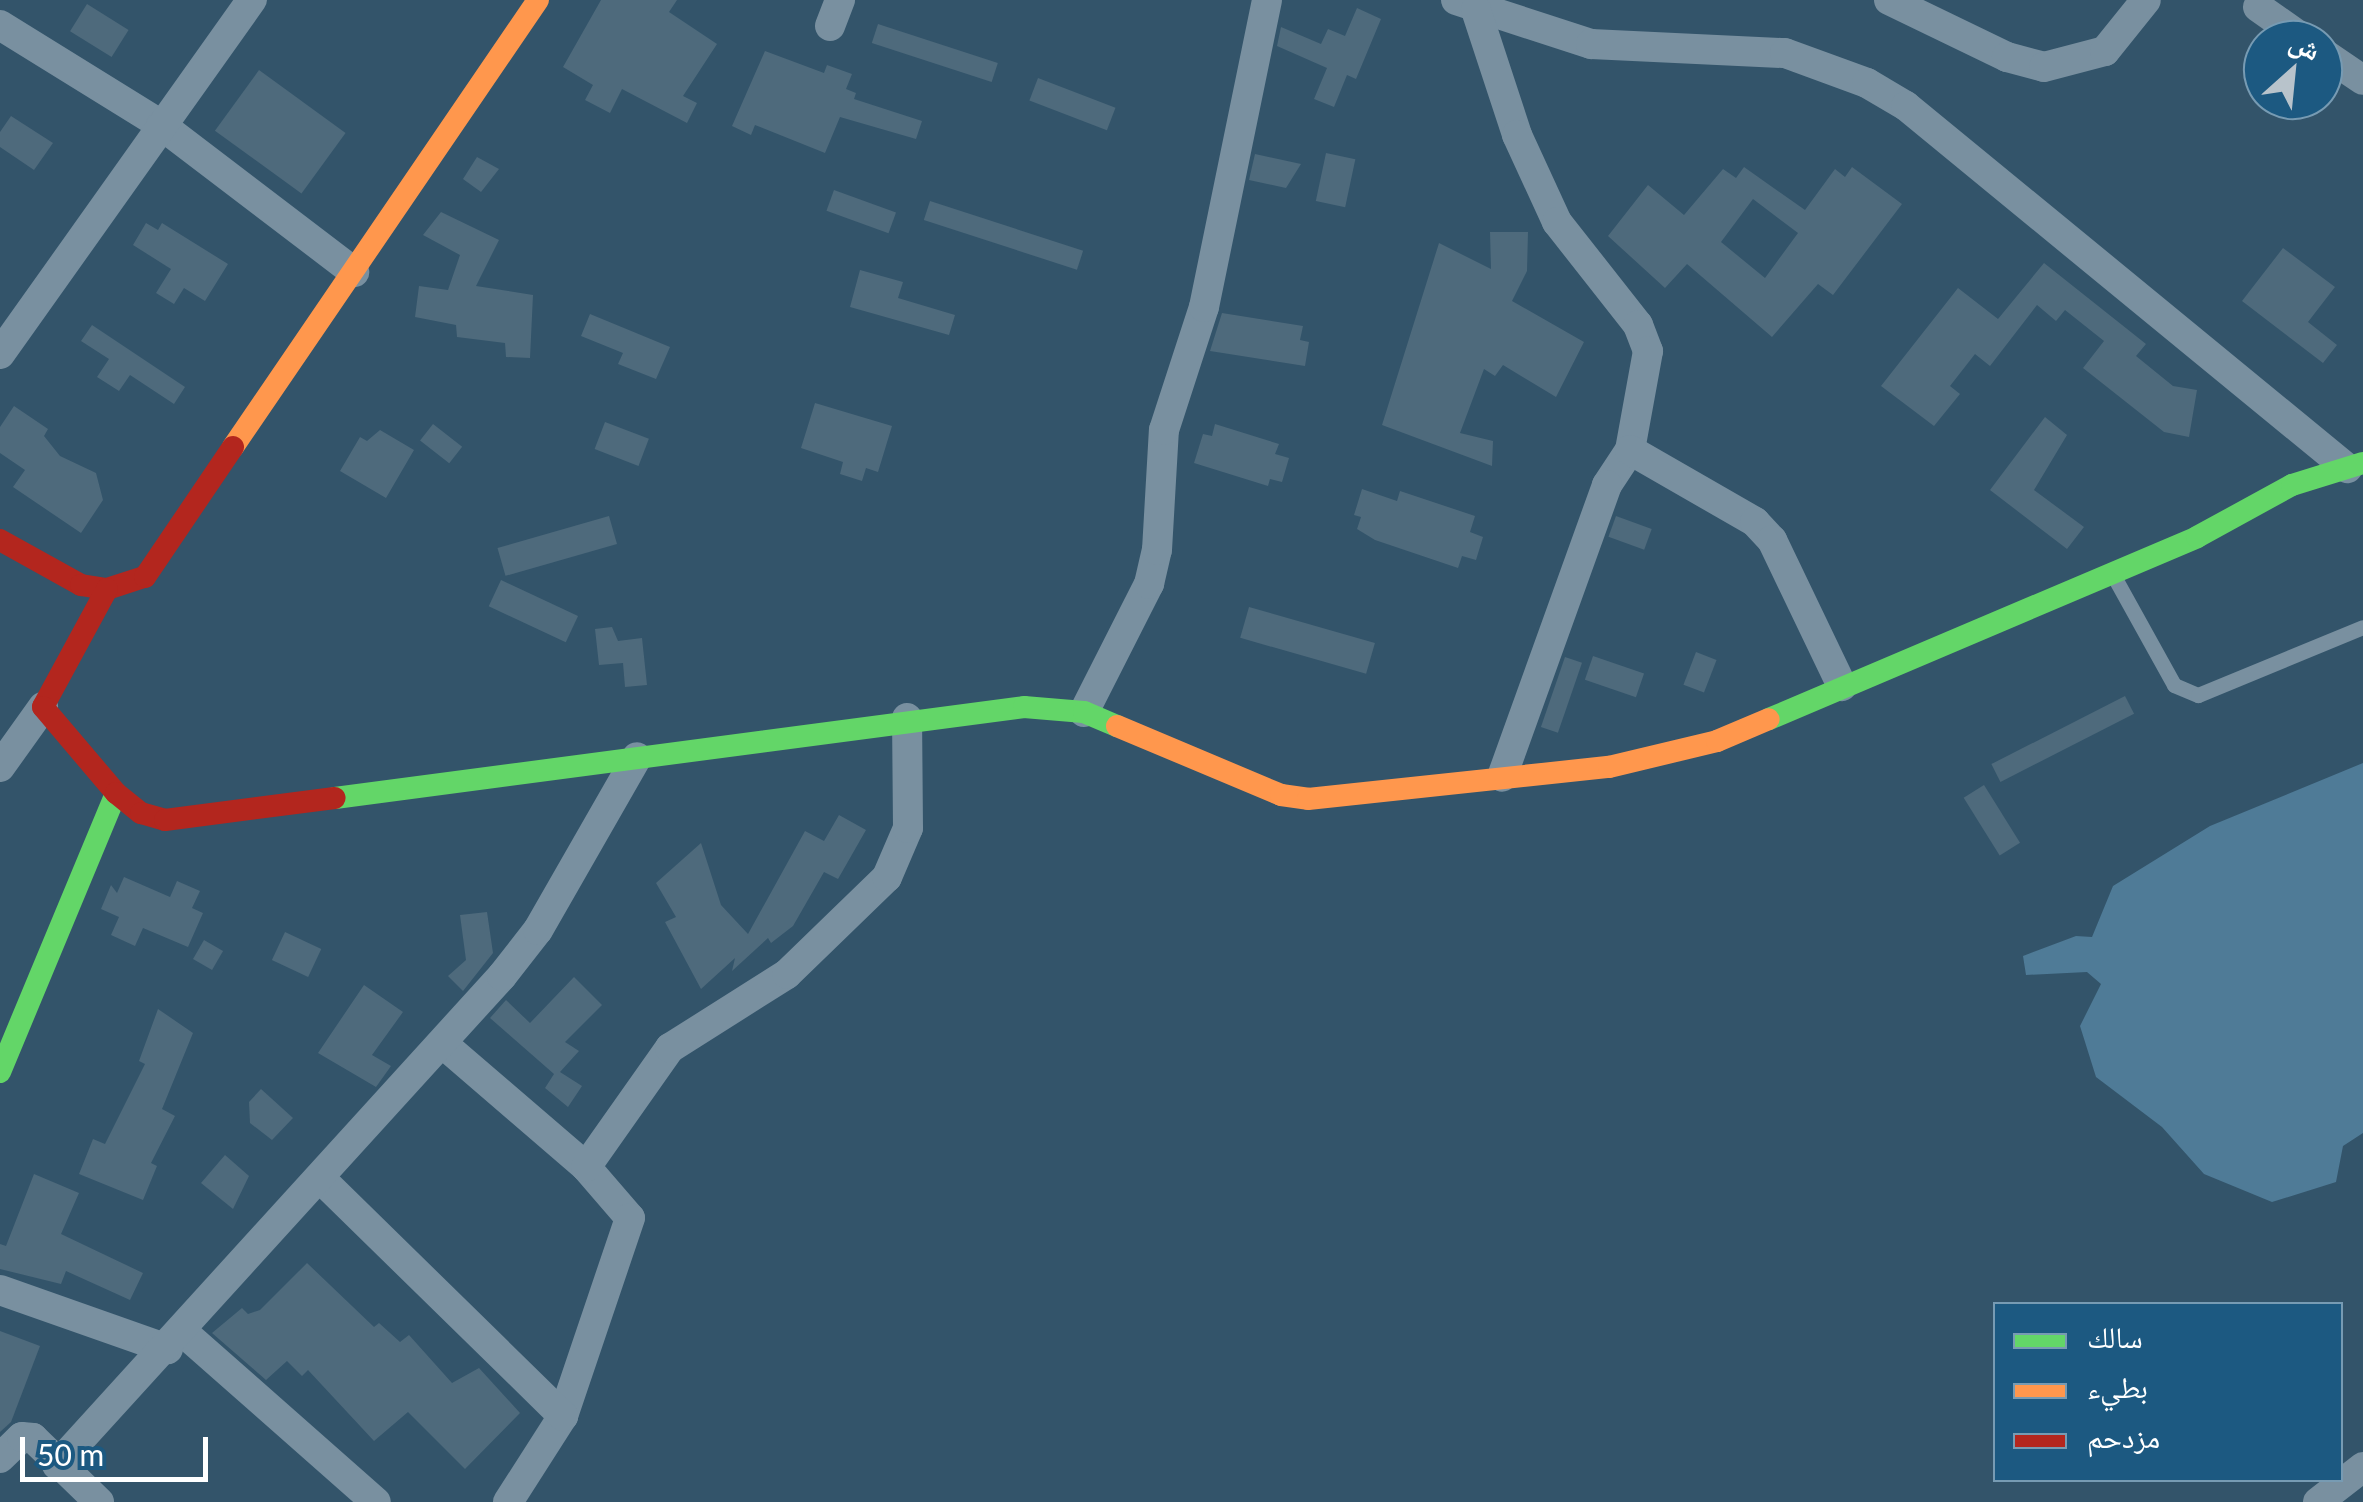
<!DOCTYPE html>
<html>
<head>
<meta charset="utf-8">
<style>
  body { margin:0 }
  #map { position:relative; width:2363px; height:1502px; overflow:hidden; background:#33546a; font-family:Lato,"Noto Naskh Arabic",sans-serif }
  div>[style] { position:absolute }
  [style*='--x'] { left:calc(var(--x)*1px); top:calc(var(--y)*1px); width:calc(var(--w)*1px); rotate:calc(var(--a)*1deg) }
  .water>* { inset:0; background:#4f7b97 }
  .building>* { inset:0; background:#4e6a7c; transform-origin:0 0 }
  .lane>* { height:15px; margin:-7.5px; padding:0 7.5px; transform-origin:7.5px; border-radius:7.5px; background:#7990a0 }
  .street>* { height:30px; margin:-15px; padding:0 15px; transform-origin:15px; border-radius:15px; background:#7990a0 }
  .fast>* { height:22px; margin:-11px; padding:0 11px; transform-origin:11px; border-radius:11px; background:#63d668 }
  .slow>* { height:22px; margin:-11px; padding:0 11px; transform-origin:11px; border-radius:11px; background:#ff974d }
  .jam>* { height:22px; margin:-11px; padding:0 11px; transform-origin:11px; border-radius:11px; background:#b3261e }
  span { translate:-50% -50%; white-space:nowrap; text-align:center; line-height:1.15; -webkit-text-stroke:8px #1c5981; paint-order:stroke }
  .legend { position:absolute; left:1993px; top:1302px; width:350px; height:180px; box-sizing:border-box; background:#1c5981; border:2px solid #779bb3; margin:0; padding:12px 18px; list-style:none; font-size:30px; color:#fff }
  .legend li { display:flex; align-items:center; gap:20px; height:50px }
  .legend b { width:50px; border:2px solid #779bb3 }
  .north { position:absolute; left:2243px; top:20px; width:100px; height:100px; box-sizing:border-box; background:#1c5981; border:2px solid #779bb3; border-radius:50%; rotate:27deg; font-size:28px; font-weight:700; line-height:40px; text-align:center; color:#fff }
  .north::after { content:''; display:block; margin:auto; width:35px; height:45px; background:#b8c3cb; clip-path:polygon(50% 0,100% 100%,50% 72%,0 100%) }
  .scale { position:absolute; left:20px; top:1437px; width:188px; height:45px; box-sizing:border-box; border:5px solid #fff; border-top:0; padding-left:12px; font-size:30px; line-height:35px; white-space:nowrap; color:#fff; -webkit-text-stroke:8px #1c5981; paint-order:stroke }
</style>
</head>
<body>
<div id="map">
  <div class="water">
    <i style="clip-path:polygon(2363px 763px,2363px 1133px,2343px 1146px,2336px 1182px,2272px 1202px,2204px 1174px,2162px 1127px,2096px 1077px,2080px 1026px,2101px 984px,2087px 972px,2026px 975px,2023px 956px,2076px 936px,2092px 937px,2113px 886px,2210px 826px)"></i>
  </div>
  <div class="building">
    <i style="clip-path:polygon(601px 0,677px 0,669px 12px,717px 44px,683px 96px,697px 103px,687px 123px,622px 89px,610px 113px,585px 100px,593px 85px,563px 67px)"></i>
    <i style="left:87px;top:4px;width:49px;height:32px;rotate:32deg"></i>
    <i style="clip-path:polygon(1357px 8px,1381px 19px,1356px 79px,1347px 75px,1334px 107px,1314px 99px,1327px 68px,1277px 46px,1281px 27px,1321px 44px,1328px 29px,1345px 36px)"></i>
    <i style="left:878px;top:24px;width:126px;height:20px;rotate:18deg"></i>
    <i style="clip-path:polygon(765px 51px,824px 73px,827px 65px,852px 74px,846px 89px,856px 93px,854px 99px,922px 121px,916px 139px,840px 117px,825px 153px,755px 125px,751px 135px,732px 126px)"></i>
    <i style="left:259px;top:70px;width:107px;height:75px;rotate:36deg"></i>
    <i style="left:1038px;top:78px;width:83px;height:24px;rotate:21deg"></i>
    <i style="clip-path:polygon(11px 116px,53px 143px,34px 170px,0 147px,0 132px)"></i>
    <i style="left:1326px;top:153px;width:30px;height:49px;rotate:12deg"></i>
    <i style="clip-path:polygon(1255px 154px,1301px 164px,1286px 188px,1249px 180px)"></i>
    <i style="clip-path:polygon(477px 157px,499px 169px,481px 192px,463px 179px)"></i>
    <i style="clip-path:polygon(evenodd,1744px 167px,1805px 210px,1835px 169px,1845px 177px,1852px 167px,1902px 204px,1833px 295px,1818px 284px,1772px 337px,1687px 264px,1665px 288px,1608px 236px,1648px 185px,1684px 215px,1723px 169px,1736px 178px,1744px 167px,1753px 199px,1798px 233px,1765px 278px,1721px 242px,1753px 199px)"></i>
    <i style="left:834px;top:190px;width:66px;height:22px;rotate:20deg"></i>
    <i style="left:930px;top:201px;width:161px;height:20px;rotate:18deg"></i>
    <i style="clip-path:polygon(441px 212px,499px 240px,476px 286px,533px 295px,530px 358px,506px 357px,505px 343px,457px 337px,456px 325px,415px 317px,419px 286px,448px 290px,460px 255px,423px 235px)"></i>
    <i style="clip-path:polygon(146px 223px,158px 230px,162px 223px,228px 264px,205px 301px,184px 288px,174px 304px,156px 293px,171px 269px,133px 245px)"></i>
    <i style="clip-path:polygon(1490px 232px,1528px 232px,1527px 271px,1512px 301px,1584px 342px,1556px 397px,1503px 365px,1495px 376px,1484px 369px,1460px 433px,1493px 441px,1492px 466px,1382px 425px,1439px 243px,1491px 269px)"></i>
    <i style="clip-path:polygon(2283px 248px,2335px 287px,2308px 322px,2337px 345px,2323px 363px,2242px 301px)"></i>
    <i style="clip-path:polygon(2044px 263px,2146px 344px,2136px 356px,2173px 386px,2197px 390px,2189px 437px,2164px 432px,2083px 368px,2104px 341px,2065px 310px,2056px 321px,2037px 305px,1990px 366px,1975px 354px,1950px 386px,1960px 394px,1934px 426px,1881px 386px,1958px 288px,1998px 319px)"></i>
    <i style="clip-path:polygon(860px 270px,903px 282px,898px 298px,955px 315px,949px 335px,850px 307px)"></i>
    <i style="clip-path:polygon(1222px 313px,1303px 326px,1300px 340px,1309px 342px,1305px 366px,1210px 351px)"></i>
    <i style="clip-path:polygon(590px 314px,670px 347px,656px 379px,618px 364px,623px 353px,581px 336px)"></i>
    <i style="clip-path:polygon(92px 325px,185px 387px,174px 404px,130px 375px,119px 391px,97px 377px,109px 359px,81px 341px)"></i>
    <i style="clip-path:polygon(815px 403px,892px 426px,878px 472px,866px 468px,862px 481px,840px 474px,843px 462px,801px 448px)"></i>
    <i style="clip-path:polygon(14px 406px,48px 429px,44px 436px,60px 456px,96px 473px,103px 500px,81px 533px,13px 487px,25px 470px,0 453px,0 427px)"></i>
    <i style="clip-path:polygon(2045px 417px,2067px 435px,2034px 490px,2084px 527px,2067px 549px,1990px 490px)"></i>
    <i style="left:605px;top:422px;width:47px;height:29px;rotate:21deg"></i>
    <i style="left:433px;top:424px;width:37px;height:21px;rotate:38deg"></i>
    <i style="clip-path:polygon(1215px 424px,1279px 444px,1275px 454px,1289px 458px,1282px 482px,1270px 479px,1268px 486px,1194px 463px,1203px 434px,1212px 436px)"></i>
    <i style="clip-path:polygon(380px 430px,414px 450px,386px 498px,340px 471px,360px 437px,367px 441px)"></i>
    <i style="clip-path:polygon(1362px 489px,1397px 501px,1400px 491px,1475px 516px,1470px 532px,1483px 537px,1476px 560px,1462px 556px,1458px 568px,1375px 540px,1357px 529px,1361px 517px,1354px 515px)"></i>
    <i style="left:609px;top:516px;width:29px;height:116px;rotate:74deg"></i>
    <i style="left:1616px;top:516px;width:38px;height:22px;rotate:20deg"></i>
    <i style="left:501px;top:580px;width:85px;height:29px;rotate:25deg"></i>
    <i style="left:1249px;top:607px;width:131px;height:32px;rotate:16deg"></i>
    <i style="clip-path:polygon(612px 627px,618px 641px,642px 638px,647px 685px,625px 687px,623px 663px,599px 665px,595px 629px)"></i>
    <i style="left:1696px;top:652px;width:22px;height:35px;rotate:21deg"></i>
    <i style="left:1593px;top:656px;width:54px;height:25px;rotate:19deg"></i>
    <i style="left:1565px;top:657px;width:18px;height:74px;rotate:19deg"></i>
    <i style="left:2125px;top:696px;width:20px;height:150px;rotate:63deg"></i>
    <i style="left:1984px;top:785px;width:68px;height:24px;rotate:58deg"></i>
    <i style="clip-path:polygon(839px 815px,866px 830px,838px 879px,824px 872px,793px 926px,771px 943px,768px 938px,732px 971px,735px 958px,701px 989px,665px 922px,676px 917px,656px 883px,701px 843px,721px 905px,748px 934px,805px 831px,824px 841px)"></i>
    <i style="clip-path:polygon(124px 877px,170px 897px,177px 881px,200px 891px,192px 908px,203px 913px,188px 947px,143px 928px,135px 946px,111px 935px,119px 917px,101px 909px,111px 885px,117px 893px)"></i>
    <i style="clip-path:polygon(487px 912px,493px 953px,463px 991px,448px 976px,466px 960px,460px 915px)"></i>
    <i style="left:285px;top:932px;width:40px;height:31px;rotate:25deg"></i>
    <i style="left:204px;top:940px;width:22px;height:22px;rotate:30deg"></i>
    <i style="clip-path:polygon(574px 977px,602px 1005px,565px 1042px,579px 1051px,560px 1072px,582px 1086px,568px 1107px,545px 1088px,554px 1074px,490px 1018px,506px 1000px,530px 1023px)"></i>
    <i style="clip-path:polygon(364px 985px,403px 1012px,372px 1055px,391px 1066px,376px 1087px,318px 1053px)"></i>
    <i style="clip-path:polygon(158px 1009px,193px 1033px,162px 1109px,175px 1116px,151px 1163px,157px 1166px,143px 1200px,79px 1174px,93px 1139px,105px 1144px,145px 1064px,139px 1061px)"></i>
    <i style="clip-path:polygon(261px 1089px,293px 1118px,272px 1140px,250px 1123px,249px 1102px)"></i>
    <i style="clip-path:polygon(225px 1155px,249px 1176px,233px 1209px,201px 1183px)"></i>
    <i style="clip-path:polygon(34px 1174px,79px 1193px,61px 1234px,143px 1273px,130px 1300px,66px 1271px,61px 1284px,0 1269px,0 1244px,6px 1246px)"></i>
    <i style="clip-path:polygon(307px 1263px,374px 1327px,379px 1323px,400px 1342px,409px 1335px,452px 1383px,479px 1368px,520px 1413px,465px 1469px,408px 1412px,374px 1441px,308px 1370px,302px 1376px,287px 1361px,266px 1380px,212px 1333px,242px 1308px,248px 1314px,260px 1310px)"></i>
    <i style="clip-path:polygon(0 1331px,40px 1346px,11px 1422px,0 1432px)"></i>
  </div>
  <div class="lane">
    <i style="--x:2112;--y:573;--w:128;--a:61"></i>
    <i style="--x:2174;--y:685;--w:26;--a:23"></i>
    <i style="--x:2198;--y:695;--w:178;--a:-22.4"></i>
  </div>
  <div class="street">
    <i style="--x:1456;--y:0;--w:142;--a:18.1"></i>
    <i style="--x:1591;--y:44;--w:194;--a:2.7"></i>
    <i style="--x:1785;--y:53;--w:87;--a:20.1"></i>
    <i style="--x:1867;--y:83;--w:45;--a:30.5"></i>
    <i style="--x:1906;--y:106;--w:571;--a:39.38"></i>
    <i style="--x:1889;--y:0;--w:131;--a:25.8"></i>
    <i style="--x:2007;--y:57;--w:38;--a:15"></i>
    <i style="--x:2044;--y:67;--w:63;--a:-14.7"></i>
    <i style="--x:2105;--y:51;--w:65;--a:-51.2"></i>
    <i style="--x:2258;--y:7;--w:57;--a:35.1"></i>
    <i style="--x:1476;--y:10;--w:132;--a:71.8"></i>
    <i style="--x:1517;--y:135;--w:96;--a:65.3"></i>
    <i style="--x:1557;--y:222;--w:131;--a:51.8"></i>
    <i style="--x:1638;--y:325;--w:28;--a:69"></i>
    <i style="--x:1648;--y:351;--w:101;--a:100.3"></i>
    <i style="--x:1630;--y:450;--w:42;--a:123.3"></i>
    <i style="--x:1607;--y:485;--w:310;--a:109.8"></i>
    <i style="--x:0;--y:25;--w:190;--a:31.8"></i>
    <i style="--x:161;--y:125;--w:243;--a:37.3"></i>
    <i style="--x:830;--y:26;--w:28;--a:-69"></i>
    <i style="--x:2323;--y:53;--w:48;--a:34"></i>
    <i style="--x:0;--y:354;--w:435;--a:-54.6"></i>
    <i style="--x:1630;--y:450;--w:144;--a:29.9"></i>
    <i style="--x:1755;--y:522;--w:25;--a:47"></i>
    <i style="--x:1772;--y:540;--w:162;--a:64.4"></i>
    <i style="--x:1084;--y:712;--w:144;--a:-63.1"></i>
    <i style="--x:1149;--y:584;--w:35;--a:-77"></i>
    <i style="--x:1157;--y:550;--w:120;--a:-86.7"></i>
    <i style="--x:1164;--y:430;--w:129;--a:-72"></i>
    <i style="--x:1204;--y:307;--w:313;--a:-78.4"></i>
    <i style="--x:0;--y:767;--w:74;--a:-54.4"></i>
    <i style="--x:442;--y:1043;--w:190;--a:40.7"></i>
    <i style="--x:586;--y:1167;--w:67;--a:49.2"></i>
    <i style="--x:630;--y:1218;--w:209;--a:108.7"></i>
    <i style="--x:563;--y:1416;--w:102;--a:122.6"></i>
    <i style="--x:586;--y:1167;--w:146;--a:-54.8"></i>
    <i style="--x:670;--y:1048;--w:138;--a:-32.3"></i>
    <i style="--x:787;--y:974;--w:139;--a:-44.1"></i>
    <i style="--x:887;--y:877;--w:53;--a:-66.8"></i>
    <i style="--x:908;--y:828;--w:110;--a:-90.5"></i>
    <i style="--x:321;--y:1179;--w:339;--a:44.4"></i>
    <i style="--x:0;--y:1290;--w:178;--a:19.4"></i>
    <i style="--x:183;--y:1332;--w:257;--a:41.4"></i>
    <i style="--x:0;--y:1458;--w:30;--a:-44"></i>
    <i style="--x:22;--y:1437;--w:11;--a:5"></i>
    <i style="--x:33;--y:1438;--w:92;--a:44.1"></i>
    <i style="--x:57;--y:1465;--w:661;--a:-47.7"></i>
    <i style="--x:502;--y:976;--w:58;--a:-52"></i>
    <i style="--x:538;--y:930;--w:199;--a:-60.2"></i>
    <i style="--x:2318;--y:1502;--w:57;--a:-37.9"></i>
  </div>
  <div class="fast">
    <i style="--x:1769;--y:719;--w:465;--a:-23"></i>
    <i style="--x:2197;--y:537;--w:108;--a:-28.7"></i>
    <i style="--x:2292;--y:485;--w:74;--a:-17.2"></i>
    <i style="--x:335;--y:798;--w:695;--a:-7.52"></i>
    <i style="--x:1024;--y:707;--w:60;--a:4.8"></i>
    <i style="--x:1084;--y:712;--w:36;--a:23"></i>
    <i style="--x:0;--y:1072;--w:302;--a:-67.4"></i>
  </div>
  <div class="slow">
    <i style="--x:233;--y:447;--w:541;--a:-55.69"></i>
    <i style="--x:1117;--y:726;--w:178;--a:22.8"></i>
    <i style="--x:1281;--y:795;--w:27;--a:8"></i>
    <i style="--x:1308;--y:799;--w:303;--a:-6.1"></i>
    <i style="--x:1609;--y:767;--w:111;--a:-13.5"></i>
    <i style="--x:1717;--y:741;--w:56;--a:-22.9"></i>
  </div>
  <div class="jam">
    <i style="--x:0;--y:540;--w:93;--a:29.1"></i>
    <i style="--x:81;--y:585;--w:26;--a:9"></i>
    <i style="--x:107;--y:589;--w:40;--a:-18"></i>
    <i style="--x:145;--y:577;--w:157;--a:-55.9"></i>
    <i style="--x:107;--y:589;--w:134;--a:118.5"></i>
    <i style="--x:43;--y:707;--w:113;--a:49.7"></i>
    <i style="--x:116;--y:793;--w:32;--a:39"></i>
    <i style="--x:141;--y:813;--w:25;--a:16"></i>
    <i style="--x:165;--y:820;--w:171;--a:-7.4"></i>
  </div>
  <ul class="legend">
  <li><b style="height:12px;background:#63d668"></b>سالك</li>
  <li><b style="height:12px;background:#ff974d"></b>بطيء</li>
  <li><b style="height:12px;background:#b3261e"></b>مزدحم</li>
  </ul>
  <div class="north">ش</div>
  <div class="scale">50 m</div>
</div>
</body>
</html>
